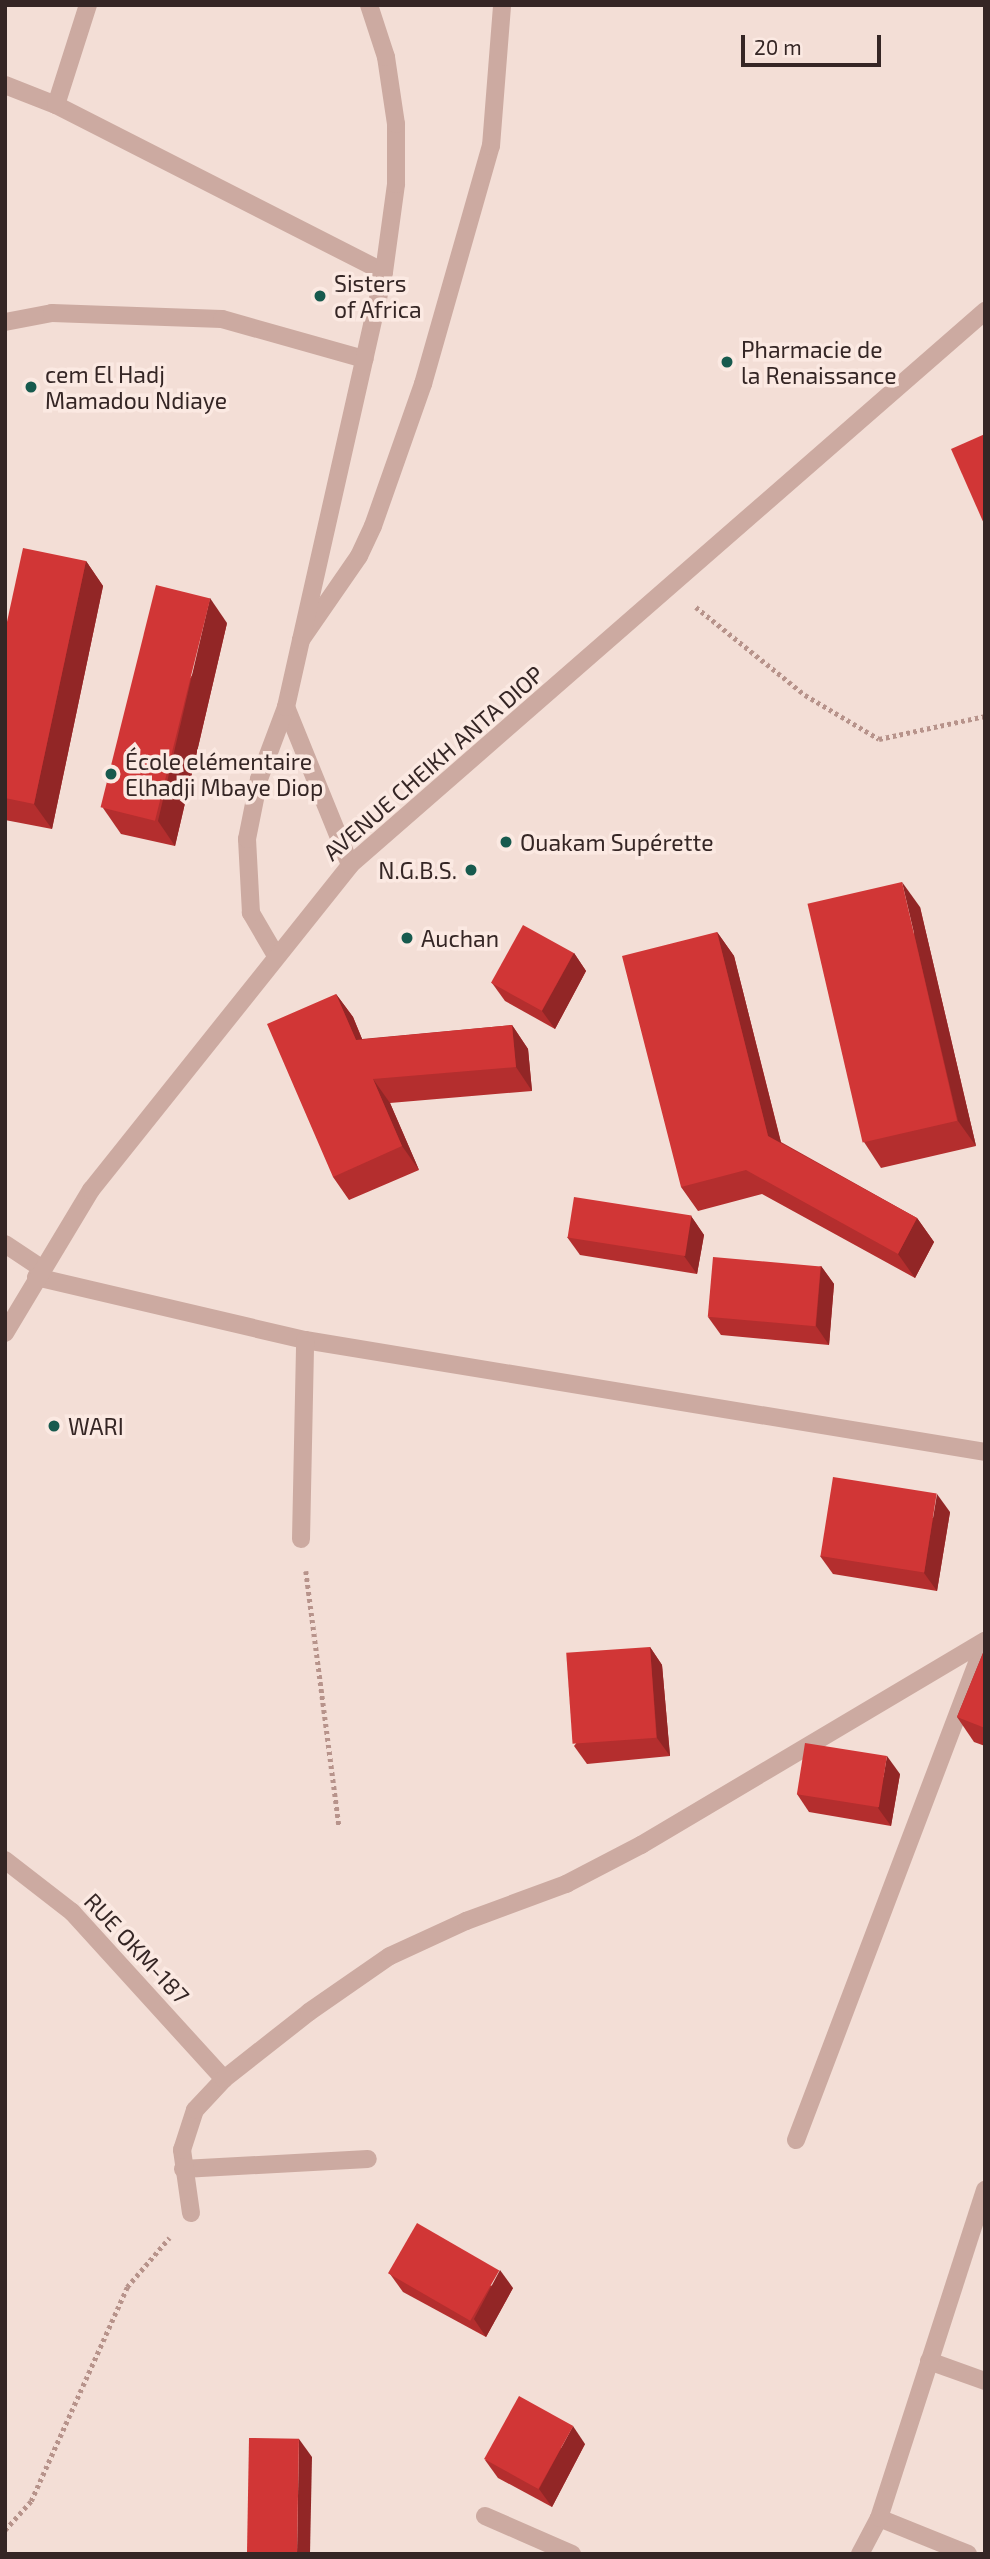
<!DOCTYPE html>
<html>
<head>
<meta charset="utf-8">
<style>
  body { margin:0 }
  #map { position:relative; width:990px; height:2559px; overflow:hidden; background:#f3ded6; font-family:"Exo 2",sans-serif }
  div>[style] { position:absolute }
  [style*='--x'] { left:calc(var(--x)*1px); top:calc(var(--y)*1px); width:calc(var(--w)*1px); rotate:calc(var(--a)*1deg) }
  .path>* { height:4.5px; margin-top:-2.25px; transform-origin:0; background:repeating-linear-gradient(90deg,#b7938b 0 3.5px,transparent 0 7px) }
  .service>* { height:18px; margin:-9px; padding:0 9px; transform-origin:9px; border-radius:9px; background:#ccaaa1 }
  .minor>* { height:18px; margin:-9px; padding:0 9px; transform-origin:9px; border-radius:9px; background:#ccaaa1 }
  .tertiary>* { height:18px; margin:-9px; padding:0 9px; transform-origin:9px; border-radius:9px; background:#ccaaa1 }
  .wall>* { inset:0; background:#b42e2e }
  .shaded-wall>* { inset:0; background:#922626 }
  .building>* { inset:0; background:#d13636; transform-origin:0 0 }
  .dots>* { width:19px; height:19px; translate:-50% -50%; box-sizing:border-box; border:4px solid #fbe9e2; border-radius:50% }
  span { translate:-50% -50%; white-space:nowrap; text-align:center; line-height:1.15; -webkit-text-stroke:7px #fbe9e2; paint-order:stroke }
  .poi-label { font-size:23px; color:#352625 }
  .left { translate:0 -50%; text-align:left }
  .right { translate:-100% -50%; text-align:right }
  .street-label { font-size:23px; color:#352625 }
  .frame { position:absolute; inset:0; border:7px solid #352625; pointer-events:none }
  .scale { position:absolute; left:741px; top:35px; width:140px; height:32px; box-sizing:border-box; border:4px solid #352625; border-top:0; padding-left:9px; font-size:21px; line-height:24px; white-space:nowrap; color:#352625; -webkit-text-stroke:5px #fbe9e2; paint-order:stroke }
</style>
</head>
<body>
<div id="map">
  <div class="path">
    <i style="--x:696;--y:607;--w:140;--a:38.9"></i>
    <i style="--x:805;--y:695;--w:86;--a:30.7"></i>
    <i style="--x:879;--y:739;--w:108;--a:-12.2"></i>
    <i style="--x:306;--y:1571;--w:257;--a:82.6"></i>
    <i style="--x:5;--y:2530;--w:39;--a:-48"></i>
    <i style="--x:31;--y:2501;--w:235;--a:-65.8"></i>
    <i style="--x:127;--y:2287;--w:65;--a:-49.4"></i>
  </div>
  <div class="service">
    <i style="--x:5;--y:322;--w:48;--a:-10.8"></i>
    <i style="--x:52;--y:313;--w:170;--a:2"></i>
    <i style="--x:222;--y:319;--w:148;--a:15.7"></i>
    <i style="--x:5;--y:1244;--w:43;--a:33.7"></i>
  </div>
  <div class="minor">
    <i style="--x:5;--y:85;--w:55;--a:21.4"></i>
    <i style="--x:56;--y:105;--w:368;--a:27"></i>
    <i style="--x:56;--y:105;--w:105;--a:-72.3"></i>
    <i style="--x:301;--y:640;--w:102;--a:-55.4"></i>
    <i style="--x:359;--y:556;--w:33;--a:-65"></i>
    <i style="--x:373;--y:526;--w:151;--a:-70.6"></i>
    <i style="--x:423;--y:384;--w:248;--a:-74.1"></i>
    <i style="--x:491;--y:146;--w:141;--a:-85.5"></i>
    <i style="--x:36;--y:1277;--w:276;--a:13.2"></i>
    <i style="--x:305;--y:1340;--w:689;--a:9.35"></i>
    <i style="--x:301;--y:1539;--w:199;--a:-88.8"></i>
    <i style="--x:5;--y:1860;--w:85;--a:37.8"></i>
    <i style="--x:72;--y:1912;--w:226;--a:47.7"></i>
    <i style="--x:796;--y:2140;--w:533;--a:-69.22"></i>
    <i style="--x:183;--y:2169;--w:185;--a:-3.1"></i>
    <i style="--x:191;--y:2213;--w:64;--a:-98.1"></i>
    <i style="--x:182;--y:2150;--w:42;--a:-72"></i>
    <i style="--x:195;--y:2110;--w:42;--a:-46.9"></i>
    <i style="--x:224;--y:2079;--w:108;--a:-38.2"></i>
    <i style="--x:309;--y:2012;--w:98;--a:-34.7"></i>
    <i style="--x:390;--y:1956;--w:84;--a:-24.7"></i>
    <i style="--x:466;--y:1921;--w:107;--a:-20.3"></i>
    <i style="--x:566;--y:1884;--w:85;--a:-27.5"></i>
    <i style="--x:641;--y:1845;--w:400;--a:-30.7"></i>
    <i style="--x:929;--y:2361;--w:59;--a:19.7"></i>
    <i style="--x:485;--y:2516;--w:95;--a:23.6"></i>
    <i style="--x:879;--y:2518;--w:96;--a:22"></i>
    <i style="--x:860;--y:2554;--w:41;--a:-62.2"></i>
    <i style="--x:879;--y:2518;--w:345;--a:-72.1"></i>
  </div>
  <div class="tertiary">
    <i style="--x:286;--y:707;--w:170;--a:67.9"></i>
    <i style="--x:275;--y:954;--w:48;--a:-120.3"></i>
    <i style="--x:251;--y:913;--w:74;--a:-93.1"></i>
    <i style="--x:247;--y:839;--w:61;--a:-78.7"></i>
    <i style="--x:259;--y:779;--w:77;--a:-69.4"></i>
    <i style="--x:286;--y:707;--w:69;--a:-77.4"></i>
    <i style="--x:301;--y:640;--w:377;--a:-77.3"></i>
    <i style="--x:384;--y:272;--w:89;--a:-82.2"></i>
    <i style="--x:396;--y:184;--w:60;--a:-90"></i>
    <i style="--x:396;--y:124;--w:68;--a:-98.5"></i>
    <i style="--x:386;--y:57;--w:55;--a:-108.1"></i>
    <i style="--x:5;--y:1333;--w:167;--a:-59"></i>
    <i style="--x:91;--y:1190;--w:416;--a:-51.4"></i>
    <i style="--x:350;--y:865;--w:843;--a:-41.1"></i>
  </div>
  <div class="wall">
    <i style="clip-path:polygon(86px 561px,103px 586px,52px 829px,5px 820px,5px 631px)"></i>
    <i style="clip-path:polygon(227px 623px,175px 846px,121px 834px,103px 808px)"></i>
    <i style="clip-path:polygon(920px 907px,976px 1146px,881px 1168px,864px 1142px)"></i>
    <i style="clip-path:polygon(717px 932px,734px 956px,781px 1142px,917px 1218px,934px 1242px,915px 1278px,762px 1194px,698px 1211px,681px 1187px)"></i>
    <i style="clip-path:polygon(574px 953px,586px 971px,555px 1029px,505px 1001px,492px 983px)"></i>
    <i style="clip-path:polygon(336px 994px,353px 1017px,362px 1039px,512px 1025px,528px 1049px,532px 1091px,390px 1103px,419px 1170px,349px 1200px,333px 1177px)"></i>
    <i style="clip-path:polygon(691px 1216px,704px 1235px,697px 1274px,580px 1255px,567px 1237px)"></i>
    <i style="clip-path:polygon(821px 1266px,834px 1284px,829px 1345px,721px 1335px,708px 1317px)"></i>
    <i style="clip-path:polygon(950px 1512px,937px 1591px,833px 1574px,820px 1556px)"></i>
    <i style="clip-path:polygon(650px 1647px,662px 1665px,670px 1756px,587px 1764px,574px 1746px)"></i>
    <i style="clip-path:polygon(985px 1648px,985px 1746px,974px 1742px,957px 1717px)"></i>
    <i style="clip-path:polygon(900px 1774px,891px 1826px,809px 1812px,797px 1794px)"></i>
    <i style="clip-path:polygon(390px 2274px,513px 2288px,486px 2337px,403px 2292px)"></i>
    <i style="clip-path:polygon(585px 2444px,552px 2507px,498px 2478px,485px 2460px)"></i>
  </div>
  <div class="shaded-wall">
    <i style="clip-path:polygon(86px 561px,103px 586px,52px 829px,34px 804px)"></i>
    <i style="clip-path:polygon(210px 598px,227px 623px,175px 846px,158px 821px)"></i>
    <i style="clip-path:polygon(902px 882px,920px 907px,976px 1146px,958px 1121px)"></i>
    <i style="clip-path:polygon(717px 932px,734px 956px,785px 1159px,768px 1136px)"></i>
    <i style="clip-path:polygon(574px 953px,586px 971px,555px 1029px,542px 1011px)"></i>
    <i style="clip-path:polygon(336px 994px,353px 1017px,372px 1063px,356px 1040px)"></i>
    <i style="clip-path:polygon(512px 1025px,528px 1049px,532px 1091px,516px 1067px)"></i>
    <i style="clip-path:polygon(373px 1079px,390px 1103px,419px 1170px,402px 1146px)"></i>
    <i style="clip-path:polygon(691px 1216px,704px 1235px,697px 1274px,684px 1256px)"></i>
    <i style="clip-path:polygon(917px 1218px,934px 1242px,915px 1278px,898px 1254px)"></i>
    <i style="clip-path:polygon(821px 1266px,834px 1284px,829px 1345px,816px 1326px)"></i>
    <i style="clip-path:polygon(937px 1494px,950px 1512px,937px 1591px,924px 1573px)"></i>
    <i style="clip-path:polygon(650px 1647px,662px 1665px,670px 1756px,657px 1738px)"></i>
    <i style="clip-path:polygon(887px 1756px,900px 1774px,891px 1826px,878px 1808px)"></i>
    <i style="clip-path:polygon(500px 2270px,513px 2288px,486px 2337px,474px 2319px)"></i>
    <i style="clip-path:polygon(573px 2426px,585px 2444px,552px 2507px,539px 2489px)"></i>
    <i style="clip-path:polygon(299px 2439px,312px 2457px,310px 2554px,297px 2554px)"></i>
  </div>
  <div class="building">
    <i style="clip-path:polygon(985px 434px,985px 526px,951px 449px)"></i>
    <i style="clip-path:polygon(23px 548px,86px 561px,34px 804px,5px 798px,5px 631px)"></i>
    <i style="left:156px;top:585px;width:56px;height:229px;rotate:14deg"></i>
    <i style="left:902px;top:882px;width:245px;height:97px;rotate:77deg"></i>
    <i style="left:523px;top:925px;width:58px;height:66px;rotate:29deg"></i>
    <i style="clip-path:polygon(717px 932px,768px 1136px,917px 1218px,898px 1254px,746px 1170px,681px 1187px,622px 956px)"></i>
    <i style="clip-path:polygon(336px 994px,356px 1040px,512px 1025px,516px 1067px,373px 1079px,402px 1146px,333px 1177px,267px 1024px)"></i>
    <i style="left:574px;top:1197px;width:119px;height:41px;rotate:9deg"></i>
    <i style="left:713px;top:1257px;width:108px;height:60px;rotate:5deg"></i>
    <i style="left:833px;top:1477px;width:105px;height:80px;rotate:9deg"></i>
    <i style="left:650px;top:1647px;width:91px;height:84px;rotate:86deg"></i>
    <i style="clip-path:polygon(985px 1648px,985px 1728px,957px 1717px)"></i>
    <i style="left:805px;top:1743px;width:83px;height:52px;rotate:9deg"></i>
    <i style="left:417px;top:2223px;width:95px;height:58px;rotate:30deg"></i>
    <i style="left:519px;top:2396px;width:62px;height:72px;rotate:29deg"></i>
    <i style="left:249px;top:2438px;width:50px;height:116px;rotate:1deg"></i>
  </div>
  <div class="dots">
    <i style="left:320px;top:296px;background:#175a4e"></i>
    <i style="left:727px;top:362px;background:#175a4e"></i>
    <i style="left:31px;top:387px;background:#175a4e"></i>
    <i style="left:111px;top:774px;background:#175a4e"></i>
    <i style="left:506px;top:842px;background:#175a4e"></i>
    <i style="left:471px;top:870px;background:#175a4e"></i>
    <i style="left:407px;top:938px;background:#175a4e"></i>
    <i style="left:54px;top:1426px;background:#175a4e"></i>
  </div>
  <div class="poi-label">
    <span class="left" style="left:334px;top:296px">Sisters<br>of Africa</span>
    <span class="left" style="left:741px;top:362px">Pharmacie de<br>la Renaissance</span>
    <span class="left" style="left:45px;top:387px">cem El Hadj<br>Mamadou Ndiaye</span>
    <span class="left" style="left:125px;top:774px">École elémentaire<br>Elhadji Mbaye Diop</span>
    <span class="left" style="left:520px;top:842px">Ouakam Supérette</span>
    <span class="right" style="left:457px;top:870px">N.G.B.S.</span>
    <span class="left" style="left:421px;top:938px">Auchan</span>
    <span class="left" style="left:68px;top:1426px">WARI</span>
  </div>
  <div class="street-label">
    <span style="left:433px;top:763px;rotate:-41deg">AVENUE CHEIKH ANTA DIOP</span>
    <span style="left:137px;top:1948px;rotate:47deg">RUE OKM-187</span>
  </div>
  <div class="frame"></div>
  <div class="scale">20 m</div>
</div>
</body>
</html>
